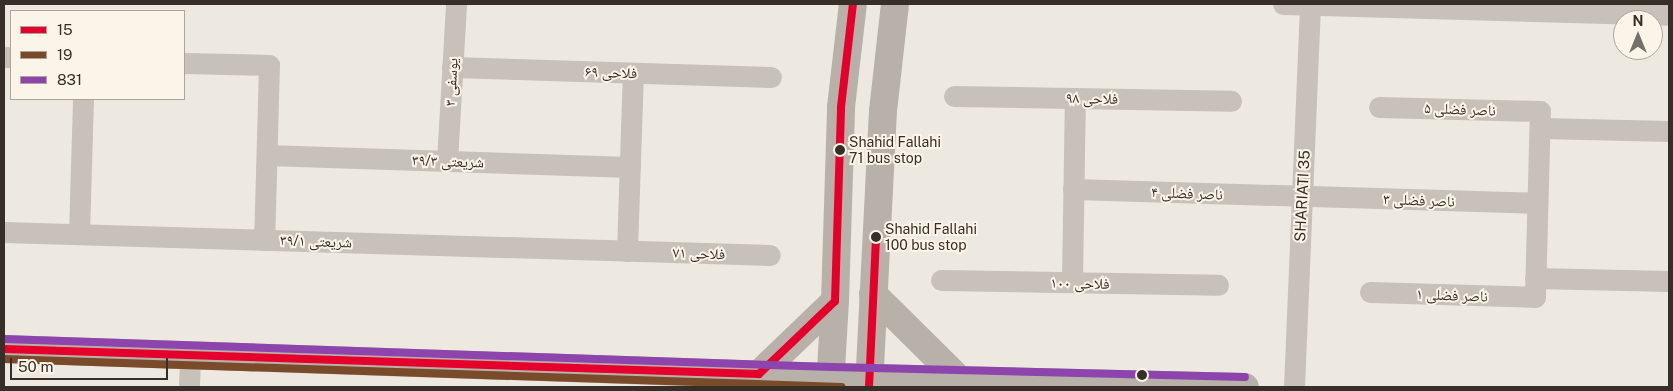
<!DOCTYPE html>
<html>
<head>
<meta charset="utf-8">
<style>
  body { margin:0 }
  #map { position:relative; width:1673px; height:391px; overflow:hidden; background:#ede9e1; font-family:"Public Sans","Noto Naskh Arabic",sans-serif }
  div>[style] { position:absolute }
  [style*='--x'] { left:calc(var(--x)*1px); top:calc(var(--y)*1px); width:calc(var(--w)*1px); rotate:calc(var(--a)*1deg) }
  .minor>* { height:21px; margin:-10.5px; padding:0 10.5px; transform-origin:10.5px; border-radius:10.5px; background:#c7c1b9 }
  .secondary>* { height:28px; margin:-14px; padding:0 14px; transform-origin:14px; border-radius:14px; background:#b7b1aa }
  .bus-1>* { height:8px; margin:-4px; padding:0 4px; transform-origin:4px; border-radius:4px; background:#e4002b }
  .bus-2>* { height:8px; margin:-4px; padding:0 4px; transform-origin:4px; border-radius:4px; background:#7a4b2a }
  .bus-3>* { height:8px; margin:-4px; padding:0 4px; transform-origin:4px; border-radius:4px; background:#8e44ad }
  .dots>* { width:14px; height:14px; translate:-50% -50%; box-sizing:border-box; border:2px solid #fbf4e8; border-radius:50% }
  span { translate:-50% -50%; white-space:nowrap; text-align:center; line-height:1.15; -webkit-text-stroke:4px #fbf4e8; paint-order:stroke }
  .bus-label { font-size:14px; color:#382e28 }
  .left { translate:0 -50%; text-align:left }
  .street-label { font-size:15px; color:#382e28 }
  .frame { position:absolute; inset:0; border:5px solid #382e28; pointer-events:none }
  .legend { position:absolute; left:10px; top:10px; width:175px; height:90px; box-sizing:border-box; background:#fbf4e8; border:1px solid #ada59b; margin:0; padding:6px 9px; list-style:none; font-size:15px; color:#382e28 }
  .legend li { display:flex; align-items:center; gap:10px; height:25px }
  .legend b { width:25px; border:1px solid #ada59b }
  .north { position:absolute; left:1613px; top:10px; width:50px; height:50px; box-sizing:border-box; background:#fbf4e8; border:1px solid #ada59b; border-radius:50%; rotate:0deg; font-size:14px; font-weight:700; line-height:20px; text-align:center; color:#382e28 }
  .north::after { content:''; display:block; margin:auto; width:18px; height:22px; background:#776f69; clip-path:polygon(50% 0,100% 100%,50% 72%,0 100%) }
  .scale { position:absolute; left:10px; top:358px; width:158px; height:22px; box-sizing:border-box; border:2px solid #382e28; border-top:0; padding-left:6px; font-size:15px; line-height:18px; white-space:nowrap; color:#382e28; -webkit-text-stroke:4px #fbf4e8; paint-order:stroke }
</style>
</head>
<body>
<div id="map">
  <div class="minor">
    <i style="--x:1283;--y:4;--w:386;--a:1.6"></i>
    <i style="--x:4;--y:57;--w:7;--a:0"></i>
    <i style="--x:184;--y:63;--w:85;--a:1.3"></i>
    <i style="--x:269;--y:65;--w:175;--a:91.6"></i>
    <i style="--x:452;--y:67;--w:319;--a:1.8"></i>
    <i style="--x:954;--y:96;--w:277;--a:1"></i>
    <i style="--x:1540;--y:128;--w:129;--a:1.3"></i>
    <i style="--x:267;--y:155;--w:363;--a:1.9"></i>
    <i style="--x:447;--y:161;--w:157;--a:-86.7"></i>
    <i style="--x:1073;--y:189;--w:464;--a:1.7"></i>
    <i style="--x:4;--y:232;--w:766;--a:1.72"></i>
    <i style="--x:79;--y:234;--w:135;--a:-88.3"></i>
    <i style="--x:627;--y:251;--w:178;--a:-88.1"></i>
    <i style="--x:1535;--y:278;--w:134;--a:1.3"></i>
    <i style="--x:941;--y:280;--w:277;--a:1"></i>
    <i style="--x:1072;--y:282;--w:184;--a:-89.1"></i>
    <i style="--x:1370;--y:292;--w:165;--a:1.7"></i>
    <i style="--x:1535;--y:297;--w:186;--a:-88.5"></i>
    <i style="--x:1540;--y:111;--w:161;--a:-178.6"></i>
    <i style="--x:189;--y:387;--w:31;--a:-88"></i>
    <i style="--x:1294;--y:387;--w:383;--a:-87.6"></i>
  </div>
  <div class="secondary">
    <i style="--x:873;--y:294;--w:124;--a:44.7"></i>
    <i style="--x:4;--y:349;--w:828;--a:1.94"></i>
    <i style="--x:832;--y:377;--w:413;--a:1.4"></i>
    <i style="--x:759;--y:374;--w:105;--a:-43.8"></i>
    <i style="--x:830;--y:387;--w:86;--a:-86.7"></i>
    <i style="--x:835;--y:301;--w:194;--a:-88.2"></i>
    <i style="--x:841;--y:107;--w:104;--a:-83.4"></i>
    <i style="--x:869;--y:387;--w:276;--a:-87.1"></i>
    <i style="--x:883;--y:111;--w:108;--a:-83.6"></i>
  </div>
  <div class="bus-1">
    <i style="--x:4;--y:349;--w:755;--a:1.9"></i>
    <i style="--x:759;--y:374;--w:105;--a:-43.8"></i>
    <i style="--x:835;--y:301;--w:194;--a:-88.2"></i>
    <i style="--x:841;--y:107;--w:104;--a:-83.4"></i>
    <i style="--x:869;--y:387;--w:150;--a:-87.3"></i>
  </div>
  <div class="bus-2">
    <i style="--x:4;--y:359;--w:838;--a:1.91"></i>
  </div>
  <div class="bus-3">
    <i style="--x:4;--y:339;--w:828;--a:1.94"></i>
    <i style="--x:832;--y:367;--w:413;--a:1.4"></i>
  </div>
  <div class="dots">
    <i style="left:840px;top:150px;background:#382e28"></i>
    <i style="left:876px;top:237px;background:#382e28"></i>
    <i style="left:1142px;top:375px;background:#382e28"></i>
  </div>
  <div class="bus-label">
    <span class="left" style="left:849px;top:150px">Shahid Fallahi<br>71 bus stop</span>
    <span class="left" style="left:885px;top:237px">Shahid Fallahi<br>100 bus stop</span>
  </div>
  <div class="street-label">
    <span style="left:611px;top:72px;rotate:2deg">فلاحی ۶۹</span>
    <span style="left:451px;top:82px;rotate:-87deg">یوسفی ۳</span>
    <span style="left:1092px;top:98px;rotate:1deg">فلاحی ۹۸</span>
    <span style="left:1460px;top:109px;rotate:2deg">ناصر فضلی ۵</span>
    <span style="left:448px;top:161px;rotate:2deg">شریعتی ۳۹/۳</span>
    <span style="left:1187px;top:193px;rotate:2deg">ناصر فضلی ۴</span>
    <span style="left:1302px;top:196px;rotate:-87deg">SHARIATI 35</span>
    <span style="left:1419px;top:200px;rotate:2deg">ناصر فضلی ۳</span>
    <span style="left:316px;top:241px;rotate:2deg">شریعتی ۳۹/۱</span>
    <span style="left:699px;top:253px;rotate:2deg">فلاحی ۷۱</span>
    <span style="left:1080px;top:283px;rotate:1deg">فلاحی ۱۰۰</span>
    <span style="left:1452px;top:295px;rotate:2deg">ناصر فضلی ۱</span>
  </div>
  <div class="frame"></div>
  <ul class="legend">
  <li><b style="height:6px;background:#e4002b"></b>15</li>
  <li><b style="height:6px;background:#7a4b2a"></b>19</li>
  <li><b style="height:6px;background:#8e44ad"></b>831</li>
  </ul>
  <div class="north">N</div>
  <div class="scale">50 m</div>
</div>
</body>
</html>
